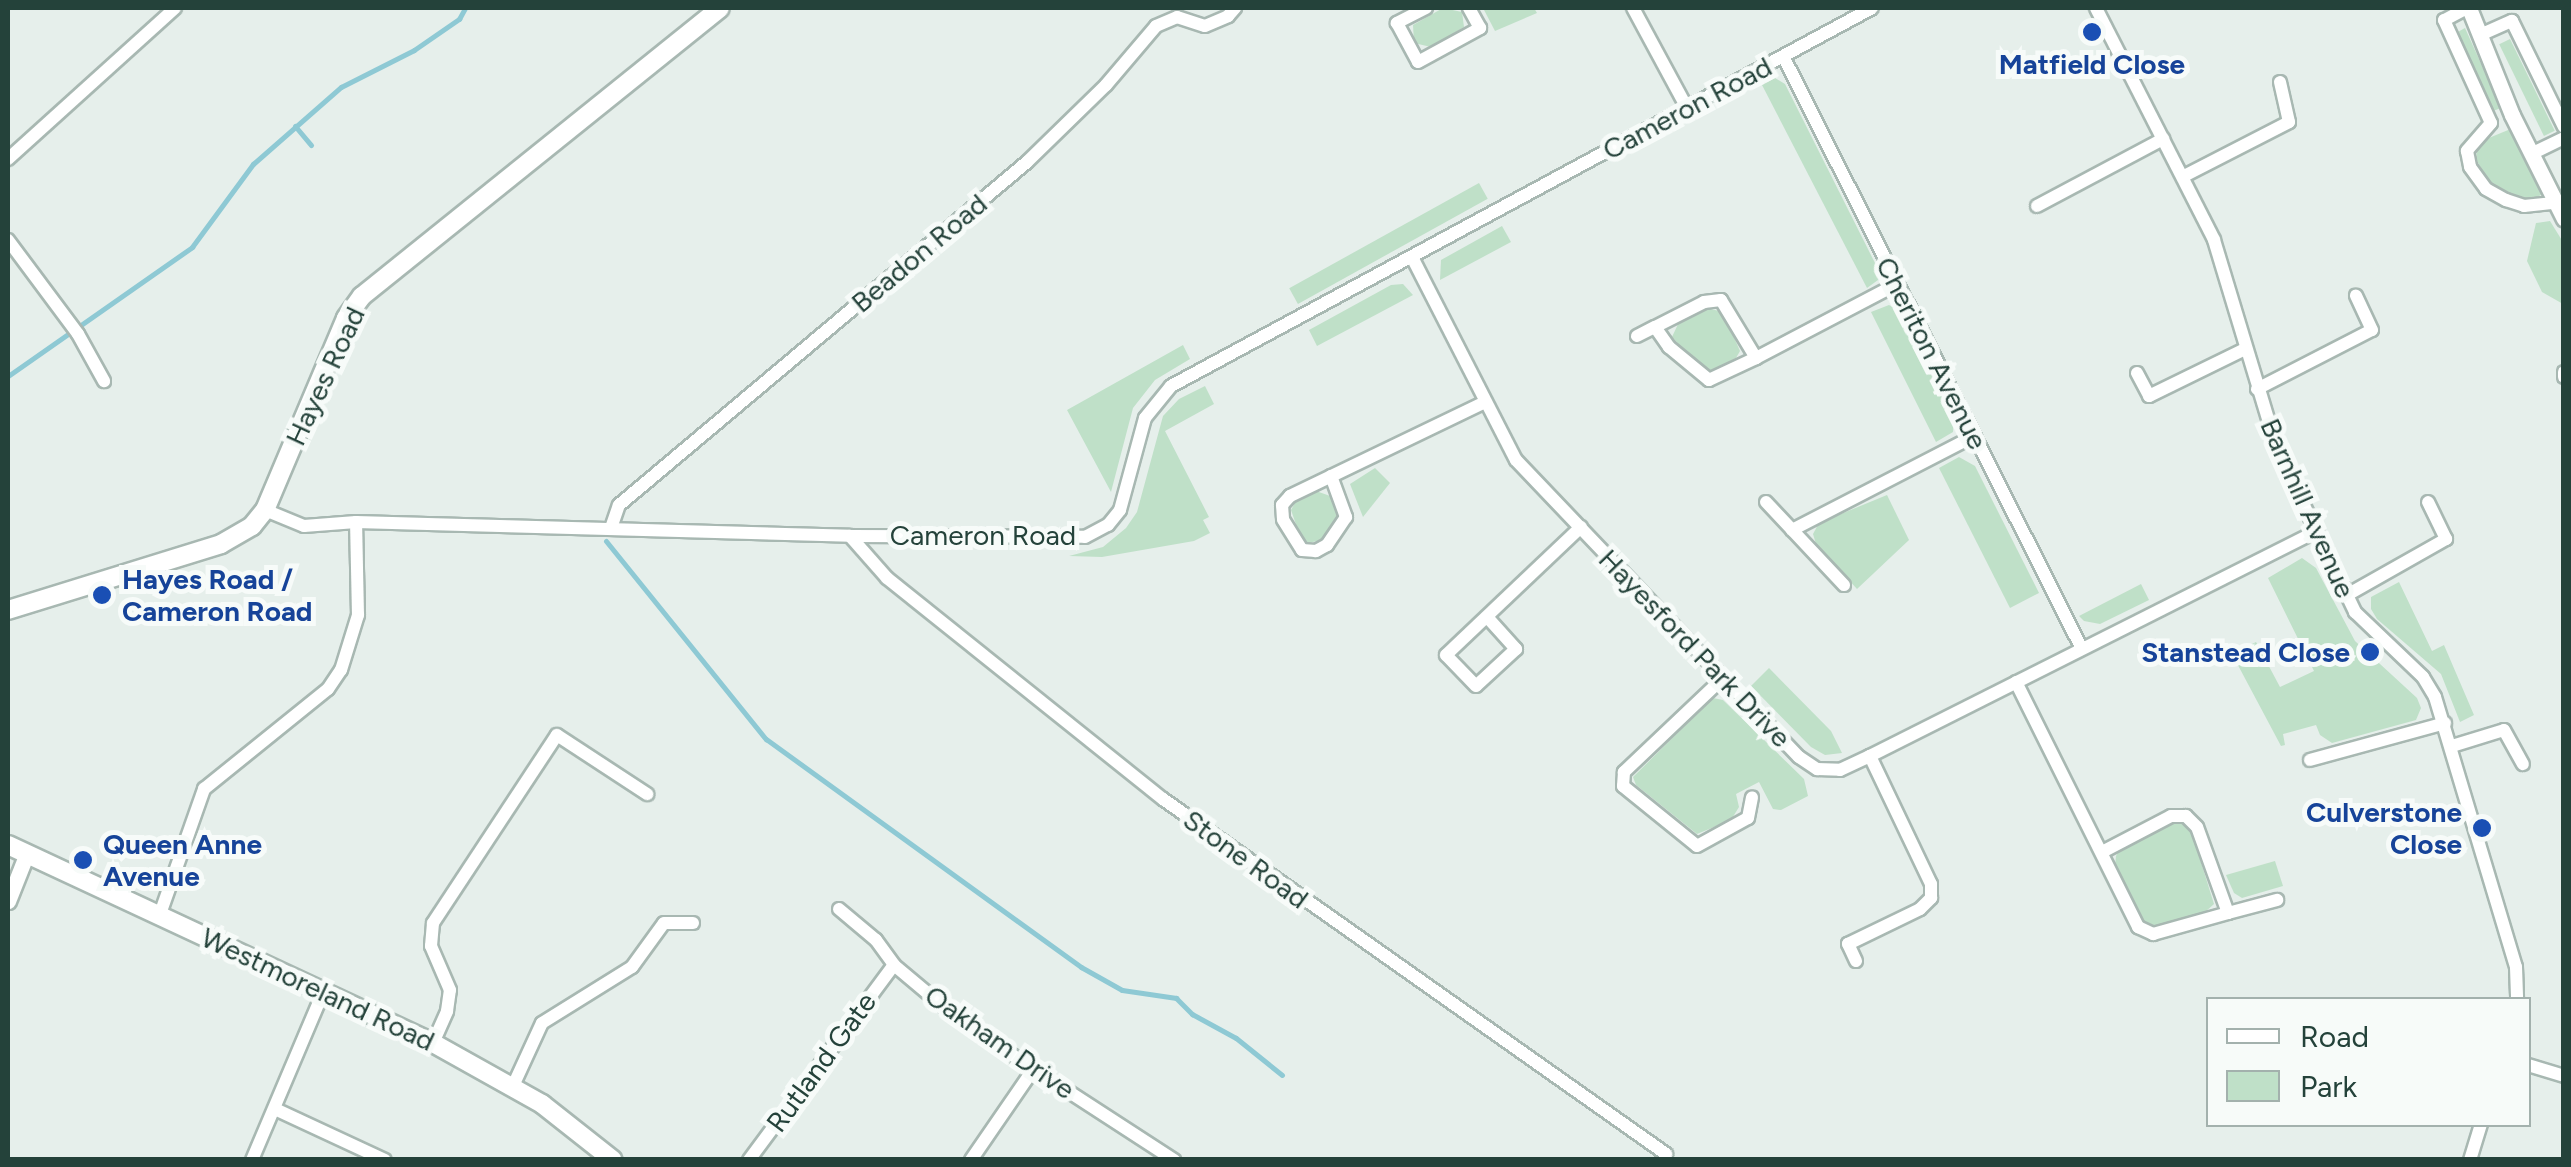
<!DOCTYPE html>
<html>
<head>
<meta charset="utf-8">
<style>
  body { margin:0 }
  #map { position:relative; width:2571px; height:1167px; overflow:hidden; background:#e6efeb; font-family:Figtree,sans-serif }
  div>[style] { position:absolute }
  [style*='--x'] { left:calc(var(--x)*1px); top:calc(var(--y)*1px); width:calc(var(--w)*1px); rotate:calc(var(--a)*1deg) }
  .green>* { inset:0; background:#bfe0c8; transform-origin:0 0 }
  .stream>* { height:5px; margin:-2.5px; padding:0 2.5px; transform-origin:2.5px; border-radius:2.5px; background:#8ec9d4 }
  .roads { filter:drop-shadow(2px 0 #a8b8b2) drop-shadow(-2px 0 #a8b8b2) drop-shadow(0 2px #a8b8b2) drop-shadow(0 -2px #a8b8b2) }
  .minor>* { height:12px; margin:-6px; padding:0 6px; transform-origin:6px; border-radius:6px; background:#fff }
  .tertiary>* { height:15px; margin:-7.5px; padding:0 7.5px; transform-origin:7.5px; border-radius:7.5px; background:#fff }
  .secondary>* { height:18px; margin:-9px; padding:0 9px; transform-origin:9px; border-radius:9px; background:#fff }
  .dots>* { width:28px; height:28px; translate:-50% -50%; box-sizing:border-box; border:5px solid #f7fbf9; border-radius:50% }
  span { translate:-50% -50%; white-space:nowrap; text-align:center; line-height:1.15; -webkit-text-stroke:10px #f7fbf9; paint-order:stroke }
  .transit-label { font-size:28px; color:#164399; font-weight:700 }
  .left { translate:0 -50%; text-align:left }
  .right { translate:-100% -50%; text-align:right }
  .street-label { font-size:28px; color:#24423a }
  .frame { position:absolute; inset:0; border:10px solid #24423a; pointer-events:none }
  .legend { position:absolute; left:2206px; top:997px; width:325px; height:130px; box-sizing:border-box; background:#f7fbf9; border:2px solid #a3b1ad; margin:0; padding:12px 18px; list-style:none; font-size:30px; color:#24423a }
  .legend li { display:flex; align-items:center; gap:20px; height:50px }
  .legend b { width:50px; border:2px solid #a3b1ad }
</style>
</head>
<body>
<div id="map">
  <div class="green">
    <i style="clip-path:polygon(1443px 8px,1462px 12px,1464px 27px,1431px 47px,1414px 43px,1413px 25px)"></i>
    <i style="clip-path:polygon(1483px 8px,1534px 8px,1537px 13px,1495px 31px)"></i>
    <i style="clip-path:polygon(2465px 28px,2501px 108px,2493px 111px,2456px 33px)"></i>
    <i style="left:2510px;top:39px;width:102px;height:12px;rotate:64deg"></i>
    <i style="clip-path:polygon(1775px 78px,1785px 84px,1878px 269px,1878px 280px,1867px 288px,1762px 85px)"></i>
    <i style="clip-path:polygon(2513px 128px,2543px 194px,2529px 201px,2501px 192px,2486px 178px,2476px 159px,2477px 147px,2484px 140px)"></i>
    <i style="left:1479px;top:183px;width:18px;height:217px;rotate:61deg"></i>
    <i style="clip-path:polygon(2550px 221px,2563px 242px,2563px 304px,2542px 292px,2527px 261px,2536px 223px)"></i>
    <i style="clip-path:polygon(1502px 226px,1511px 242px,1440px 280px,1441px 260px)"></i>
    <i style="clip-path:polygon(1403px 284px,1413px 295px,1317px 346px,1309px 330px,1391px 285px)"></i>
    <i style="clip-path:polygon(1889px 305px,1898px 310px,1954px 420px,1953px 432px,1936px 442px,1871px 312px)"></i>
    <i style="clip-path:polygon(1707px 308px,1723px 312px,1740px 351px,1736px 358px,1710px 372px,1701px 369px,1672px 337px,1679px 322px)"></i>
    <i style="clip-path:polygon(1183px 345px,1190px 359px,1155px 380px,1133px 408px,1111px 492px,1067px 410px)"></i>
    <i style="clip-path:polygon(1205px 386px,1214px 404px,1165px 431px,1209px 517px,1203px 520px,1210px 533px,1194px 541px,1102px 557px,1069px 556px,1103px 547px,1126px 528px,1137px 512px,1163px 416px,1179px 399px)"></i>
    <i style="clip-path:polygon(1959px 457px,1975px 466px,2039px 593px,2010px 608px,1939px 468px)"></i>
    <i style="clip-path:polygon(1375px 468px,1390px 483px,1363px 517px,1350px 484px)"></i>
    <i style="clip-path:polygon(1316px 491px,1333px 497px,1339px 517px,1322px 540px,1308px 543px,1301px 539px,1291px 510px,1296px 501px)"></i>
    <i style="clip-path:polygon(1887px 495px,1909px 540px,1857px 589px,1816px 544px,1813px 534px,1819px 523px)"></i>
    <i style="clip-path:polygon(2302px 558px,2316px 568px,2355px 641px,2417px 698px,2421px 708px,2416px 720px,2332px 743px,2320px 735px,2316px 725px,2283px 734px,2285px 745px,2281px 746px,2232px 654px,2256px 642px,2280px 687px,2314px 671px,2268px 578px)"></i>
    <i style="clip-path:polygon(2399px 582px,2432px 651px,2444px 645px,2474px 715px,2460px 722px,2441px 674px,2377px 619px,2371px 609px,2371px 597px)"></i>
    <i style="clip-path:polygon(2141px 584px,2149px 600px,2100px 624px,2084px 621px,2079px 616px)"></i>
    <i style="clip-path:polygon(1769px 668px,1831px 731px,1842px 753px,1825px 755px,1811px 747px,1751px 686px)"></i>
    <i style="clip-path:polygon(1713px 698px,1723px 700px,1804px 779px,1808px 796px,1781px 810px,1773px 809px,1759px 782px,1736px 794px,1739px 807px,1731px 820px,1697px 834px,1636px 785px,1633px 777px)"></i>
    <i style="clip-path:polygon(2178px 821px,2191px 830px,2214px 904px,2203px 914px,2151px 927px,2142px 919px,2115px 866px,2116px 856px,2120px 849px)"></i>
    <i style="clip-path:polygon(2275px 861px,2283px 886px,2242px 898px,2234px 893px,2226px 875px)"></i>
  </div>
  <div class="stream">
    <i style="--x:295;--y:126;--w:25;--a:50"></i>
    <i style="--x:8;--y:376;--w:225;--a:-35"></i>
    <i style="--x:192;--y:247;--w:103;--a:-53.7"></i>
    <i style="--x:253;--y:164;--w:117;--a:-41.2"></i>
    <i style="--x:341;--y:87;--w:82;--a:-26.9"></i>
    <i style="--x:414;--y:50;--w:55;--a:-34.6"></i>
    <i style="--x:459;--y:19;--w:13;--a:-61"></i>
    <i style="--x:606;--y:541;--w:255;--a:51.1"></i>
    <i style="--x:766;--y:739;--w:389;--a:35.9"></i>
    <i style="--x:1081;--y:967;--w:47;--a:29.3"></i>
    <i style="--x:1122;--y:990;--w:55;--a:8.4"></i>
    <i style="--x:1176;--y:998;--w:23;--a:45"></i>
    <i style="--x:1192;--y:1014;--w:50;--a:28.6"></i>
    <i style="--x:1236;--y:1038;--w:59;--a:38.8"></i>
  </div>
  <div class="roads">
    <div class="minor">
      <i style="--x:1426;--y:8;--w:33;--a:153"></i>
      <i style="--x:1397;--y:23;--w:44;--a:61.7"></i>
      <i style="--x:1418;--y:62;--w:71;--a:-28.7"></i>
      <i style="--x:1480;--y:28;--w:23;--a:-119"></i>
      <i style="--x:1633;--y:8;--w:114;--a:61.6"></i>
      <i style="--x:2096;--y:8;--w:260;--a:63"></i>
      <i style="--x:2214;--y:240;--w:218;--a:73.2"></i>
      <i style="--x:2277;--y:449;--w:181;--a:64.4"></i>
      <i style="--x:2355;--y:612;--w:94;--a:43.7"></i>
      <i style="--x:2423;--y:677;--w:23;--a:59"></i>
      <i style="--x:2435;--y:697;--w:282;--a:73.3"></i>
      <i style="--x:2516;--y:967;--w:33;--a:88"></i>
      <i style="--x:2467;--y:8;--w:26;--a:152"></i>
      <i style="--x:2444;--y:20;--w:113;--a:65.5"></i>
      <i style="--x:2491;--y:123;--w:37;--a:131"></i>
      <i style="--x:2467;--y:151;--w:16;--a:79"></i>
      <i style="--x:2470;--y:167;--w:27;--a:54"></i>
      <i style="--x:2486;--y:189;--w:23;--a:29"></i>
      <i style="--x:2506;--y:200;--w:19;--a:18"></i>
      <i style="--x:2524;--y:206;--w:30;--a:-6"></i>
      <i style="--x:2480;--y:35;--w:35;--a:-24"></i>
      <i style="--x:2512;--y:21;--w:118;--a:63.9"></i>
      <i style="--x:1783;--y:56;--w:664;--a:63.24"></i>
      <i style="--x:2531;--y:154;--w:37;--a:-26"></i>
      <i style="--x:8;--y:159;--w:225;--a:-42.1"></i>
      <i style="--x:2184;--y:176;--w:118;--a:-27.2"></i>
      <i style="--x:2289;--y:122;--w:41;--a:-102.7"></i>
      <i style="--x:2037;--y:206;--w:143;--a:-28"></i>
      <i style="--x:8;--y:240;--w:117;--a:53.3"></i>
      <i style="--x:78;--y:334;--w:54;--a:61"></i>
      <i style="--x:1412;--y:257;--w:228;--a:62.9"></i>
      <i style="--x:1516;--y:460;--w:410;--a:46.4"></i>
      <i style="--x:1799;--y:757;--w:22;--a:34"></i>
      <i style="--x:1817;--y:769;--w:23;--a:2"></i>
      <i style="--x:1840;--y:770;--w:33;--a:-25"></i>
      <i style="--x:1870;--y:756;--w:500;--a:-26.72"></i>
      <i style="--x:1637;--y:336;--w:20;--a:-27"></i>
      <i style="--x:1756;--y:358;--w:52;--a:154.9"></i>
      <i style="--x:1709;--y:380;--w:52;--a:-140.5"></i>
      <i style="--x:1669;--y:347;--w:24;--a:-125"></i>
      <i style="--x:1655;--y:327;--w:55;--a:-27"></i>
      <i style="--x:1704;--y:302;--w:17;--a:-7"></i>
      <i style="--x:1721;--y:300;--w:68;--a:58.9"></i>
      <i style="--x:1756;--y:358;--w:159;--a:-27.7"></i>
      <i style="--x:2564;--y:372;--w:5;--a:90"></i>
      <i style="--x:2137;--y:373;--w:26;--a:62"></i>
      <i style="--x:2149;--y:396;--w:105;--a:-26.1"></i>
      <i style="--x:2257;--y:389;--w:129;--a:-27.2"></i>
      <i style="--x:2372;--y:330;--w:38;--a:-115"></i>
      <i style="--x:1331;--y:476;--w:44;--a:69.9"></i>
      <i style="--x:1346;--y:517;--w:34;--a:124"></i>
      <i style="--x:1327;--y:545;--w:13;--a:151"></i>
      <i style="--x:1316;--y:551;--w:14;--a:-176"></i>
      <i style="--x:1302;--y:550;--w:36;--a:-122"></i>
      <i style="--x:1283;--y:519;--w:14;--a:-94"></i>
      <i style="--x:1282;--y:505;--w:12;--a:-48"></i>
      <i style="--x:1290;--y:496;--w:214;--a:-25.7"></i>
      <i style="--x:1766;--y:502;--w:114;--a:46.8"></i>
      <i style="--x:265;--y:510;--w:42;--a:22.3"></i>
      <i style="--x:304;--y:526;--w:52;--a:-4.4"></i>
      <i style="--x:356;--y:522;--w:494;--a:1.6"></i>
      <i style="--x:850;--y:536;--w:235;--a:0.2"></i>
      <i style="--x:1085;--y:537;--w:26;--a:-28"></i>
      <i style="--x:1108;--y:525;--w:19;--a:-51"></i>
      <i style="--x:1120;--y:510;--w:95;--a:-74.8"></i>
      <i style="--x:1145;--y:418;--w:41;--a:-50.9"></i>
      <i style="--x:1171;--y:386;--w:796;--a:-28.33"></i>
      <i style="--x:611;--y:528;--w:24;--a:-71"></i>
      <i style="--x:619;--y:505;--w:533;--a:-40.05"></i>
      <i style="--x:1027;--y:162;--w:110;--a:-44.3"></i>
      <i style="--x:1106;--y:85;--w:77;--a:-49.7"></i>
      <i style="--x:1156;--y:26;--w:23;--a:-23"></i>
      <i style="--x:1177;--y:17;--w:29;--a:18"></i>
      <i style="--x:1205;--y:26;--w:25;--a:-23"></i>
      <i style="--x:1228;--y:16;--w:11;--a:-49"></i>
      <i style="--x:1792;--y:530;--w:205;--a:-27.3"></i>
      <i style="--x:850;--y:536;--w:56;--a:48.6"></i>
      <i style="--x:887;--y:578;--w:354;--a:38.7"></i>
      <i style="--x:1163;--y:799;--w:616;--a:35.21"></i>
      <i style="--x:2347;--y:595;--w:114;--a:-29.5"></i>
      <i style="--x:2446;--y:539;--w:41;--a:-115.9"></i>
      <i style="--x:1488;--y:618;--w:42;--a:47.9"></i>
      <i style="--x:1516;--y:649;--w:54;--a:137.2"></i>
      <i style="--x:1476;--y:686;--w:43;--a:-134.1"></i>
      <i style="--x:1446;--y:655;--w:186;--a:-43.5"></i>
      <i style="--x:1723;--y:678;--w:137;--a:136.5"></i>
      <i style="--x:1624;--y:772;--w:14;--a:94"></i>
      <i style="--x:1623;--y:786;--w:95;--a:39"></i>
      <i style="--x:1697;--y:846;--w:58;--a:-28.8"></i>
      <i style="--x:1748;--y:818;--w:21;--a:-79"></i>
      <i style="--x:2016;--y:682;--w:274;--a:63.5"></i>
      <i style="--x:2138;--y:927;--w:17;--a:25"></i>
      <i style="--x:2153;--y:934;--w:78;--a:-15.6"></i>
      <i style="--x:2228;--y:913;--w:91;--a:-109.8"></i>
      <i style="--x:2197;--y:827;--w:16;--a:-135"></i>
      <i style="--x:2186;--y:816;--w:15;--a:180"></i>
      <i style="--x:2171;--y:816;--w:78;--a:152.4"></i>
      <i style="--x:2452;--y:746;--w:54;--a:-17.1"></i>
      <i style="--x:2504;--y:730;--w:39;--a:61"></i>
      <i style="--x:2310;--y:760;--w:140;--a:-15.3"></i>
      <i style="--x:839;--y:909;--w:48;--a:40"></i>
      <i style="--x:876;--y:940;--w:31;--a:54"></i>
      <i style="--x:894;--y:965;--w:90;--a:40"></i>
      <i style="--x:963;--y:1023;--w:252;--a:33"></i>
      <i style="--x:2228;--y:913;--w:51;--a:-14.9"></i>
      <i style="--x:160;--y:914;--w:133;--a:-70.6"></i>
      <i style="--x:204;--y:789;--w:159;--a:-38.9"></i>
      <i style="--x:328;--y:689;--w:23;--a:-56"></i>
      <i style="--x:341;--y:670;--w:58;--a:-72.8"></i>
      <i style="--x:358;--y:615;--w:93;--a:-91.2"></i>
      <i style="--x:1856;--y:961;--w:19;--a:-115"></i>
      <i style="--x:1848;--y:944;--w:80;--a:-25.9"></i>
      <i style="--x:1920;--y:909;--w:16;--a:-45"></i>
      <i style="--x:1931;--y:898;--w:14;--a:-90"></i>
      <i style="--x:1931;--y:884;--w:142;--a:-115.5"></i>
      <i style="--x:433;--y:1043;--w:35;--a:-66"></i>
      <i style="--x:447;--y:1011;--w:21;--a:-82"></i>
      <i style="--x:450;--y:990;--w:48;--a:-113.4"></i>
      <i style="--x:431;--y:946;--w:23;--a:-85"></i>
      <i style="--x:433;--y:923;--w:225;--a:-56.6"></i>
      <i style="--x:557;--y:735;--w:108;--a:33.2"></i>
      <i style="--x:2528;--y:1065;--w:38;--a:17"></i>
      <i style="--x:513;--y:1086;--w:69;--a:-65.3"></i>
      <i style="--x:542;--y:1023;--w:106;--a:-31.9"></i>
      <i style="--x:632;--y:967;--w:54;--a:-54"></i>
      <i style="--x:664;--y:923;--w:29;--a:0"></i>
      <i style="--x:275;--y:1109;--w:121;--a:24.9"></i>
      <i style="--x:252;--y:1160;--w:185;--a:-67"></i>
      <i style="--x:749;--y:1160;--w:243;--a:-53.4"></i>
      <i style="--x:971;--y:1160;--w:113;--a:-55.5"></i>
      <i style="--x:2470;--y:1160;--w:38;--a:-73"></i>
    </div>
    <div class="tertiary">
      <i style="--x:2469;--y:8;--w:115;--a:68.1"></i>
      <i style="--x:2512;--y:115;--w:116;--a:63.4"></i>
      <i style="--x:8;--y:901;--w:52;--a:-68.4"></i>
    </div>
    <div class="secondary">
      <i style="--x:8;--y:610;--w:223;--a:-17.2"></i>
      <i style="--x:221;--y:544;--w:36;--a:-30"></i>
      <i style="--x:252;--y:526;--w:21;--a:-51"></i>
      <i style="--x:265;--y:510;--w:208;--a:-67.1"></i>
      <i style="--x:346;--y:318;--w:27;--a:-54"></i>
      <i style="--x:362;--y:296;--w:459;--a:-38.8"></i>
      <i style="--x:8;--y:845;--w:469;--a:25"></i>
      <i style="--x:433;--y:1043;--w:125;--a:29.2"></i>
      <i style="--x:542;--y:1104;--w:90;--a:38.3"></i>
    </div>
  </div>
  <div class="dots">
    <i style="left:2092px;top:32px;background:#1a4fb4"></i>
    <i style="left:102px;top:595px;background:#1a4fb4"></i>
    <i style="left:2370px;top:652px;background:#1a4fb4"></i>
    <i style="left:2482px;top:828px;background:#1a4fb4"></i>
    <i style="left:83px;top:860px;background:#1a4fb4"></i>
  </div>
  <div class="transit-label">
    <span style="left:2092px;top:64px">Matfield Close</span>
    <span class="left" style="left:122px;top:595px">Hayes Road /<br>Cameron Road</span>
    <span class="right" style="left:2350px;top:652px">Stanstead Close</span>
    <span class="right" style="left:2462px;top:828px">Culverstone<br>Close</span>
    <span class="left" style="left:103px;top:860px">Queen Anne<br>Avenue</span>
  </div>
  <div class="street-label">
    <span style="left:1687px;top:108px;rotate:-28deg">Cameron Road</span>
    <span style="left:919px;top:253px;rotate:-40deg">Beadon Road</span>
    <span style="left:1932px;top:353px;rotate:63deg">Cheriton Avenue</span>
    <span style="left:325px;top:376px;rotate:-65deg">Hayes Road</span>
    <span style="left:2308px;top:508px;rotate:66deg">Barnhill Avenue</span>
    <span style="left:983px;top:535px">Cameron Road</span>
    <span style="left:1695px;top:648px;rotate:46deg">Hayesford Park Drive</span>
    <span style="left:1246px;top:859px;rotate:36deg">Stone Road</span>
    <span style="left:318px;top:989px;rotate:25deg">Westmoreland Road</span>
    <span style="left:1000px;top:1042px;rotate:35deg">Oakham Drive</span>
    <span style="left:821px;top:1062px;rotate:-54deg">Rutland Gate</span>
  </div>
  <div class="frame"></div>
  <ul class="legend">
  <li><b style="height:12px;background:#fff"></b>Road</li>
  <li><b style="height:28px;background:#bfe0c8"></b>Park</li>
  </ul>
</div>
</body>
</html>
